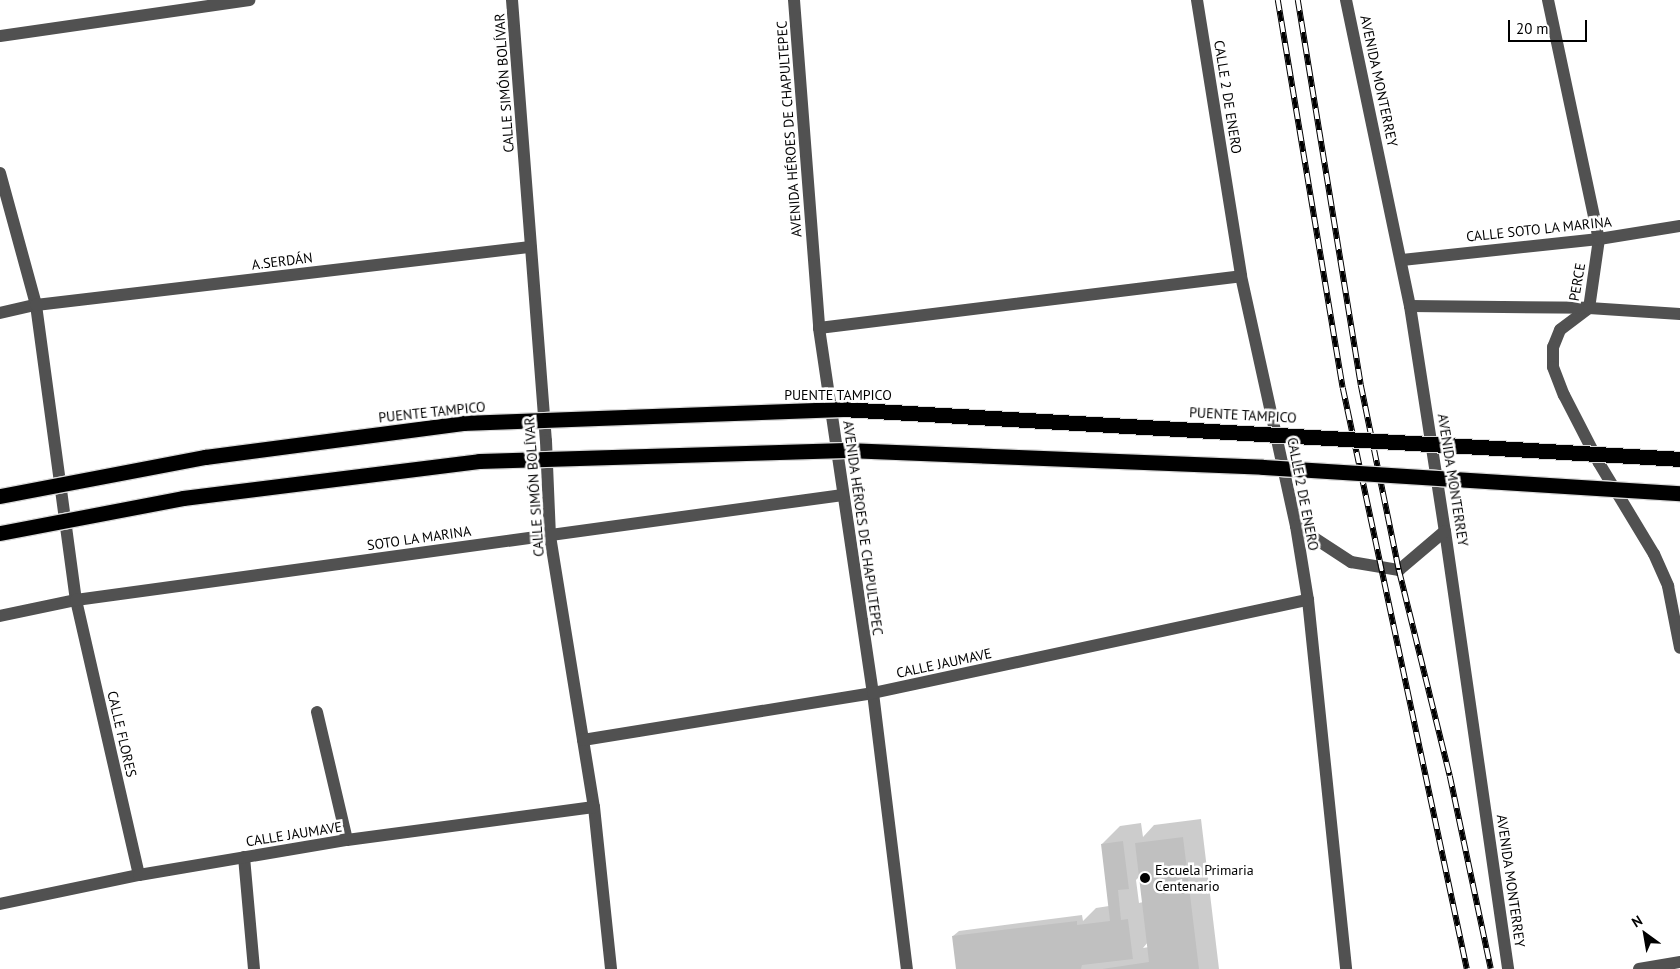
<!DOCTYPE html>
<html>
<head>
<meta charset="utf-8">
<style>
  body { margin:0 }
  #map { position:relative; width:1680px; height:969px; overflow:hidden; background:#fff; font-family:"PT Sans",sans-serif }
  div>[style] { position:absolute }
  [style*='--x'] { left:calc(var(--x)*1px); top:calc(var(--y)*1px); width:calc(var(--w)*1px); rotate:calc(var(--a)*1deg) }
  .shadow>* { inset:0; background:#0003 }
  .building>* { inset:0; background:#c0c0c0 }
  .minor>* { height:12px; margin:-6px; padding:0 6px; transform-origin:6px; border-radius:6px; background:#515151 }
  .rail>* { height:5.5px; margin-top:-2.75px; transform-origin:0; background:repeating-linear-gradient(90deg,#fff 0 11px,#000 0 22px); box-sizing:border-box; border-block:1px solid #000 }
  .bridges { filter:drop-shadow(1px 0 #dbdbdb) drop-shadow(-1px 0 #dbdbdb) drop-shadow(0 1px #dbdbdb) drop-shadow(0 -1px #dbdbdb) }
  .highway-bridge>* { height:15px; margin:-7.5px; padding:0 7.5px; transform-origin:7.5px; border-radius:7.5px; background:#000 }
  .dots>* { width:14px; height:14px; translate:-50% -50%; box-sizing:border-box; border:2px solid #fff; border-radius:50% }
  span { translate:-50% -50%; white-space:nowrap; text-align:center; line-height:1.15; -webkit-text-stroke:5px #fff; paint-order:stroke }
  .street-label { font-size:14px; color:#000 }
  .poi-label { font-size:14px; color:#000 }
  .left { translate:0 -50%; text-align:left }
  .north { position:absolute; left:1620px; top:909px; width:50px; height:50px; -webkit-text-stroke:4px #fff; paint-order:stroke; rotate:328deg; font-size:14px; font-weight:700; line-height:20px; text-align:center; color:#000 }
  .north::after { content:''; display:block; margin:auto; width:18px; height:22px; background:#000; clip-path:polygon(50% 0,100% 100%,50% 72%,0 100%) }
  .scale { position:absolute; left:1508px; top:20px; width:79px; height:22px; box-sizing:border-box; border:2px solid #000; border-top:0; padding-left:6px; font-size:15px; line-height:18px; white-space:nowrap; color:#000; -webkit-text-stroke:4px #fff; paint-order:stroke }
</style>
</head>
<body>
<div id="map">
  <div class="shadow">
    <i style="clip-path:polygon(evenodd,1201px 819px,1219px 969px,957px 969px,953px 936px,959px 931px,1082px 915px,1083px 921px,1096px 908px,1109px 906px,1102px 844px,1120px 826px,1141px 823px,1143px 837px,1154px 825px,1201px 819px,1140px 876px,1143px 902px,1139px 903px,1136px 880px,1140px 876px,1201px 819px,1148px 942px,1149px 947px,1143px 948px,1148px 942px)"></i>
  </div>
  <div class="building">
    <i style="clip-path:polygon(1183px 837px,1199px 969px,1102px 969px,1149px 962px,1135px 843px)"></i>
    <i style="clip-path:polygon(1123px 841px,1129px 889px,1118px 890px,1121px 920px,1128px 919px,1133px 959px,1082px 965px,1081px 969px,956px 969px,952px 936px,1077px 921px,1077px 925px,1110px 921px,1101px 844px)"></i>
  </div>
  <div class="minor">
    <i style="--x:512;--y:0;--w:442;--a:85.6"></i>
    <i style="--x:546;--y:441;--w:95;--a:87.6"></i>
    <i style="--x:550;--y:536;--w:275;--a:80.8"></i>
    <i style="--x:594;--y:807;--w:163;--a:84"></i>
    <i style="--x:794;--y:0;--w:329;--a:85.6"></i>
    <i style="--x:819;--y:328;--w:369;--a:81.6"></i>
    <i style="--x:873;--y:693;--w:278;--a:83"></i>
    <i style="--x:1197;--y:0;--w:279;--a:80.9"></i>
    <i style="--x:1241;--y:276;--w:256;--a:77.6"></i>
    <i style="--x:1296;--y:526;--w:75;--a:80.8"></i>
    <i style="--x:1308;--y:600;--w:371;--a:84.1"></i>
    <i style="--x:1346;--y:0;--w:313;--a:78.2"></i>
    <i style="--x:1410;--y:306;--w:228;--a:81.2"></i>
    <i style="--x:1445;--y:531;--w:443;--a:81.8"></i>
    <i style="--x:1548;--y:0;--w:244;--a:78"></i>
    <i style="--x:1599;--y:239;--w:70;--a:98.2"></i>
    <i style="--x:1589;--y:308;--w:36;--a:143"></i>
    <i style="--x:1560;--y:330;--w:18;--a:112"></i>
    <i style="--x:1553;--y:347;--w:20;--a:90"></i>
    <i style="--x:1553;--y:367;--w:30;--a:69"></i>
    <i style="--x:1564;--y:395;--w:76;--a:62.8"></i>
    <i style="--x:1599;--y:463;--w:106;--a:58.9"></i>
    <i style="--x:1654;--y:554;--w:35;--a:66"></i>
    <i style="--x:1668;--y:586;--w:63;--a:79"></i>
    <i style="--x:0;--y:36;--w:252;--a:-8.2"></i>
    <i style="--x:0;--y:173;--w:137;--a:74.7"></i>
    <i style="--x:36;--y:305;--w:298;--a:82.3"></i>
    <i style="--x:76;--y:600;--w:282;--a:77.1"></i>
    <i style="--x:1402;--y:260;--w:198;--a:-6.1"></i>
    <i style="--x:1599;--y:239;--w:82;--a:-9.1"></i>
    <i style="--x:1410;--y:306;--w:179;--a:0.6"></i>
    <i style="--x:1589;--y:308;--w:91;--a:3.8"></i>
    <i style="--x:0;--y:313;--w:37;--a:-13"></i>
    <i style="--x:36;--y:305;--w:498;--a:-6.7"></i>
    <i style="--x:819;--y:328;--w:425;--a:-7"></i>
    <i style="--x:1296;--y:526;--w:66;--a:33.2"></i>
    <i style="--x:1351;--y:562;--w:49;--a:9.5"></i>
    <i style="--x:1399;--y:570;--w:60;--a:-40.3"></i>
    <i style="--x:0;--y:616;--w:78;--a:-11.9"></i>
    <i style="--x:76;--y:600;--w:774;--a:-7.8"></i>
    <i style="--x:317;--y:712;--w:131;--a:76.8"></i>
    <i style="--x:583;--y:740;--w:294;--a:-9.2"></i>
    <i style="--x:873;--y:693;--w:445;--a:-12.1"></i>
    <i style="--x:244;--y:857;--w:112;--a:84.9"></i>
    <i style="--x:0;--y:904;--w:142;--a:-11.8"></i>
    <i style="--x:139;--y:875;--w:211;--a:-9.6"></i>
    <i style="--x:347;--y:840;--w:249;--a:-7.6"></i>
    <i style="--x:1639;--y:969;--w:42;--a:-9.7"></i>
  </div>
  <div class="rail">
    <i style="--x:1278;--y:0;--w:393;--a:80.5"></i>
    <i style="--x:1343;--y:388;--w:594;--a:77.95"></i>
    <i style="--x:1298;--y:0;--w:390;--a:80.7"></i>
    <i style="--x:1361;--y:385;--w:189;--a:78.4"></i>
    <i style="--x:1399;--y:570;--w:212;--a:76.1"></i>
    <i style="--x:1450;--y:776;--w:197;--a:78"></i>
  </div>
  <div class="bridges">
    <div class="highway-bridge">
      <i style="--x:0;--y:496;--w:209;--a:-10.8"></i>
      <i style="--x:205;--y:457;--w:260;--a:-7.5"></i>
      <i style="--x:463;--y:423;--w:379;--a:-2.1"></i>
      <i style="--x:842;--y:409;--w:839;--a:3.41"></i>
      <i style="--x:0;--y:533;--w:186;--a:-10.8"></i>
      <i style="--x:183;--y:498;--w:298;--a:-7.1"></i>
      <i style="--x:479;--y:461;--w:367;--a:-1.7"></i>
      <i style="--x:846;--y:450;--w:417;--a:2.3"></i>
      <i style="--x:1263;--y:467;--w:418;--a:3.6"></i>
    </div>
  </div>
  <div class="dots">
    <i style="left:1145px;top:878px;background:#000"></i>
  </div>
  <div class="street-label">
    <span style="left:1379px;top:81px;rotate:78deg">AVENIDA MONTERREY</span>
    <span style="left:504px;top:83px;rotate:-94deg">CALLE SIMÓN BOLÍVAR</span>
    <span style="left:1228px;top:97px;rotate:81deg">CALLE 2 DE ENERO</span>
    <span style="left:789px;top:129px;rotate:-94deg">AVENIDA HÉROES DE CHAPULTEPEC</span>
    <span style="left:1539px;top:229px;rotate:-6deg">CALLE SOTO LA MARINA</span>
    <span style="left:282px;top:261px;rotate:-7deg">A.SERDÁN</span>
    <span style="left:1577px;top:282px;rotate:-80deg">PERCE</span>
    <span style="left:838px;top:395px">PUENTE TAMPICO</span>
    <span style="left:432px;top:412px;rotate:-6deg">PUENTE TAMPICO</span>
    <span style="left:1243px;top:415px;rotate:3deg">PUENTE TAMPICO</span>
    <span style="left:1453px;top:480px;rotate:81deg">AVENIDA MONTERREY</span>
    <span style="left:534px;top:487px;rotate:-94deg">CALLE SIMÓN BOLÍVAR</span>
    <span style="left:1303px;top:494px;rotate:79deg">CALLE 2 DE ENERO</span>
    <span style="left:863px;top:528px;rotate:82deg">AVENIDA HÉROES DE CHAPULTEPEC</span>
    <span style="left:419px;top:538px;rotate:-8deg">SOTO LA MARINA</span>
    <span style="left:944px;top:663px;rotate:-12deg">CALLE JAUMAVE</span>
    <span style="left:122px;top:734px;rotate:77deg">CALLE FLORES</span>
    <span style="left:294px;top:834px;rotate:-9deg">CALLE JAUMAVE</span>
    <span style="left:1511px;top:881px;rotate:82deg">AVENIDA MONTERREY</span>
  </div>
  <div class="poi-label">
    <span class="left" style="left:1155px;top:878px">Escuela Primaria<br>Centenario</span>
  </div>
  <div class="north">N</div>
  <div class="scale">20 m</div>
</div>
</body>
</html>
